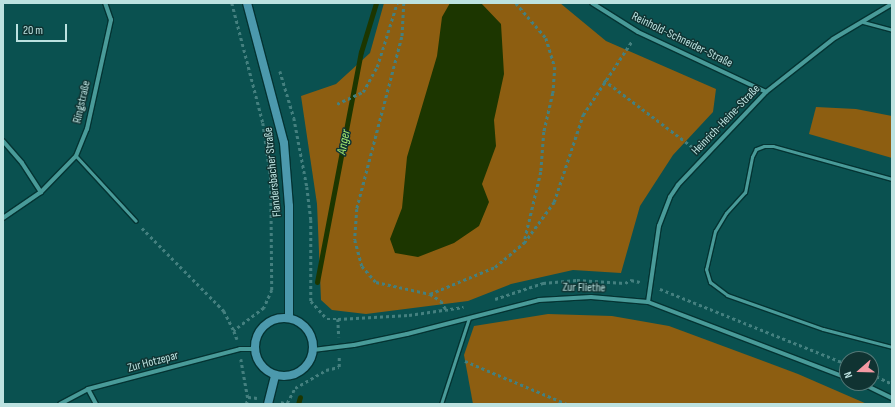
<!DOCTYPE html>
<html>
<head>
<meta charset="utf-8">
<style>
  body { margin:0 }
  #map { position:relative; width:895px; height:407px; overflow:hidden; background:#0a5150; font-family:"Sofia Sans Condensed",sans-serif }
  div>[style] { position:absolute }
  [style*='--x'] { left:calc(var(--x)*1px); top:calc(var(--y)*1px); width:calc(var(--w)*1px); rotate:calc(var(--a)*1deg) }
  .green>* { inset:0; background:#8d5e11 }
  .water>* { inset:0; background:#1c3600 }
  .stream>* { height:5px; margin:-2.5px; padding:0 2.5px; transform-origin:2.5px; border-radius:2.5px; background:#1c3600 }
  .path>* { height:2.5px; margin-top:-1.25px; transform-origin:0; background:repeating-linear-gradient(90deg,#44807f 0 3px,transparent 0 6px) }
  .roads { filter:drop-shadow(1px 0 #043433) drop-shadow(-1px 0 #043433) drop-shadow(0 1px #043433) drop-shadow(0 -1px #043433) }
  .lane>* { height:3px; margin:-1.5px; padding:0 1.5px; transform-origin:1.5px; border-radius:1.5px; background:#499b99 }
  .street>* { height:4px; margin:-2px; padding:0 2px; transform-origin:2px; border-radius:2px; background:#499b99 }
  .secondary>* { height:8px; margin:-4px; padding:0 4px; transform-origin:4px; border-radius:4px; background:#4c99ad }
  .secondary>.ring { margin:-4px; padding:0; box-sizing:content-box; background:none; border:8px solid #4c99ad; border-radius:50% }
  span { translate:-50% -50%; white-space:nowrap; text-align:center; line-height:1.15; -webkit-text-stroke:3px #103332; paint-order:stroke }
  .street-label { font-size:12px; color:#bce2e0 }
  .water-label { font-size:13px; color:#a7eb6f; font-style:italic }
  .frame { position:absolute; inset:0; border:4px solid #bce2e0; pointer-events:none }
  .north { position:absolute; left:839px; top:351px; width:40px; height:40px; box-sizing:border-box; background:#103332; border:1px solid #557978; border-radius:50%; rotate:250deg; font-size:11px; font-weight:700; line-height:16px; text-align:center; color:#bce2e0 }
  .north::after { content:''; display:block; margin:auto; width:14px; height:18px; background:#f49aa4; clip-path:polygon(50% 0,100% 100%,50% 72%,0 100%) }
  .scale { position:absolute; left:16px; top:24px; width:51px; height:18px; box-sizing:border-box; border:2px solid #bce2e0; border-top:0; padding-left:5px; font-size:12px; line-height:14px; white-space:nowrap; color:#bce2e0; -webkit-text-stroke:3px #103332; paint-order:stroke }
</style>
</head>
<body>
<div id="map">
  <div class="green">
    <i style="clip-path:polygon(384px 3px,560px 3px,606px 41px,716px 89px,713px 112px,673px 155px,640px 206px,621px 273px,573px 270px,511px 284px,468px 301px,366px 314px,332px 310px,321px 300px,317px 204px,301px 96px,336px 84px,370px 53px)"></i>
    <i style="clip-path:polygon(816px 107px,856px 109px,892px 116px,892px 158px,809px 134px)"></i>
    <i style="clip-path:polygon(548px 314px,612px 316px,669px 326px,798px 374px,867px 404px,473px 404px,464px 355px,474px 326px)"></i>
  </div>
  <div class="water">
    <i style="clip-path:polygon(450px 3px,481px 3px,501px 24px,504px 74px,494px 120px,496px 146px,482px 184px,489px 202px,479px 226px,454px 243px,418px 257px,395px 253px,390px 239px,402px 208px,407px 157px,437px 56px,442px 17px)"></i>
  </div>
  <div class="stream">
    <i style="--x:317;--y:282;--w:234;--a:-79.2"></i>
    <i style="--x:361;--y:52;--w:51;--a:-73"></i>
    <i style="--x:298;--y:404;--w:7;--a:-74"></i>
  </div>
  <div class="path">
    <i style="--x:232;--y:3;--w:124;--a:75.5"></i>
    <i style="--x:263;--y:123;--w:57;--a:81.9"></i>
    <i style="--x:271;--y:179;--w:111;--a:89.5"></i>
    <i style="--x:272;--y:290;--w:20;--a:114"></i>
    <i style="--x:264;--y:308;--w:38;--a:143"></i>
    <i style="--x:234;--y:331;--w:9;--a:69"></i>
    <i style="--x:404;--y:3;--w:34;--a:93"></i>
    <i style="--x:402;--y:37;--w:178;--a:104.7"></i>
    <i style="--x:357;--y:209;--w:31;--a:94"></i>
    <i style="--x:355;--y:240;--w:27;--a:75"></i>
    <i style="--x:362;--y:266;--w:21;--a:49"></i>
    <i style="--x:376;--y:282;--w:55;--a:12.5"></i>
    <i style="--x:430;--y:294;--w:13;--a:32"></i>
    <i style="--x:441;--y:301;--w:12;--a:59"></i>
    <i style="--x:516;--y:3;--w:46;--a:49.4"></i>
    <i style="--x:546;--y:38;--w:30;--a:73"></i>
    <i style="--x:555;--y:67;--w:26;--a:94"></i>
    <i style="--x:553;--y:93;--w:40;--a:103"></i>
    <i style="--x:544;--y:132;--w:40;--a:94.3"></i>
    <i style="--x:541;--y:172;--w:69;--a:103.4"></i>
    <i style="--x:280;--y:71;--w:49;--a:73.4"></i>
    <i style="--x:294;--y:118;--w:70;--a:79.3"></i>
    <i style="--x:307;--y:187;--w:33;--a:83"></i>
    <i style="--x:311;--y:220;--w:81;--a:90"></i>
    <i style="--x:311;--y:301;--w:24;--a:48"></i>
    <i style="--x:327;--y:319;--w:11;--a:0"></i>
    <i style="--x:338;--y:319;--w:18;--a:87"></i>
    <i style="--x:604;--y:80;--w:118;--a:37.1"></i>
    <i style="--x:337;--y:104;--w:29;--a:-25"></i>
    <i style="--x:363;--y:92;--w:29;--a:-61"></i>
    <i style="--x:377;--y:67;--w:67;--a:-72.6"></i>
    <i style="--x:142;--y:228;--w:117;--a:45.3"></i>
    <i style="--x:224;--y:311;--w:22;--a:63"></i>
    <i style="--x:660;--y:289;--w:201;--a:21.9"></i>
    <i style="--x:430;--y:294;--w:70;--a:-22.6"></i>
    <i style="--x:495;--y:267;--w:38;--a:-40"></i>
    <i style="--x:524;--y:243;--w:51;--a:-53.8"></i>
    <i style="--x:554;--y:202;--w:92;--a:-71.6"></i>
    <i style="--x:583;--y:115;--w:89;--a:-56.5"></i>
    <i style="--x:495;--y:299;--w:51;--a:-18.4"></i>
    <i style="--x:543;--y:283;--w:34;--a:-5"></i>
    <i style="--x:577;--y:280;--w:48;--a:3.6"></i>
    <i style="--x:625;--y:283;--w:7;--a:-27"></i>
    <i style="--x:631;--y:280;--w:9;--a:13"></i>
    <i style="--x:338;--y:319;--w:71;--a:-3.2"></i>
    <i style="--x:409;--y:315;--w:55;--a:-8.4"></i>
    <i style="--x:241;--y:359;--w:39;--a:80"></i>
    <i style="--x:248;--y:397;--w:9;--a:6"></i>
    <i style="--x:465;--y:361;--w:111;--a:22.9"></i>
    <i style="--x:871;--y:374;--w:23;--a:25"></i>
    <i style="--x:281;--y:402;--w:6;--a:18"></i>
    <i style="--x:287;--y:403;--w:17;--a:-62"></i>
    <i style="--x:295;--y:388;--w:36;--a:-30"></i>
    <i style="--x:326;--y:370;--w:13;--a:-13"></i>
    <i style="--x:339;--y:367;--w:11;--a:-90"></i>
    <i style="--x:246;--y:404;--w:7;--a:-74"></i>
  </div>
  <div class="roads">
    <div class="lane">
      <i style="--x:863;--y:22;--w:30;--a:15"></i>
      <i style="--x:76;--y:156;--w:88;--a:47.3"></i>
      <i style="--x:892;--y:179;--w:123;--a:-164.5"></i>
      <i style="--x:773;--y:146;--w:9;--a:180"></i>
      <i style="--x:764;--y:146;--w:9;--a:159"></i>
      <i style="--x:756;--y:149;--w:9;--a:117"></i>
      <i style="--x:752;--y:157;--w:36;--a:101"></i>
      <i style="--x:745;--y:192;--w:28;--a:132"></i>
      <i style="--x:726;--y:213;--w:21;--a:121"></i>
      <i style="--x:715;--y:231;--w:39;--a:103"></i>
      <i style="--x:706;--y:269;--w:14;--a:73"></i>
      <i style="--x:710;--y:282;--w:21;--a:37"></i>
      <i style="--x:727;--y:295;--w:102;--a:19.5"></i>
      <i style="--x:823;--y:329;--w:71;--a:14.6"></i>
      <i style="--x:441;--y:404;--w:90;--a:-72"></i>
    </div>
    <div class="street">
      <i style="--x:592;--y:3;--w:54;--a:32.2"></i>
      <i style="--x:638;--y:32;--w:141;--a:25.1"></i>
      <i style="--x:3;--y:141;--w:29;--a:49"></i>
      <i style="--x:22;--y:163;--w:35;--a:57"></i>
      <i style="--x:3;--y:218;--w:46;--a:-34.4"></i>
      <i style="--x:41;--y:192;--w:50;--a:-45.8"></i>
      <i style="--x:76;--y:156;--w:29;--a:-68"></i>
      <i style="--x:87;--y:129;--w:112;--a:-77.6"></i>
      <i style="--x:111;--y:20;--w:18;--a:-109"></i>
      <i style="--x:648;--y:302;--w:77;--a:-81.8"></i>
      <i style="--x:659;--y:226;--w:31;--a:-69"></i>
      <i style="--x:670;--y:197;--w:14;--a:-56"></i>
      <i style="--x:678;--y:185;--w:128;--a:-46.6"></i>
      <i style="--x:766;--y:92;--w:85;--a:-38.3"></i>
      <i style="--x:833;--y:39;--w:69;--a:-30.7"></i>
      <i style="--x:313;--y:350;--w:41;--a:-7"></i>
      <i style="--x:354;--y:345;--w:54;--a:-11.7"></i>
      <i style="--x:407;--y:334;--w:136;--a:-14.4"></i>
      <i style="--x:539;--y:300;--w:52;--a:-3.3"></i>
      <i style="--x:591;--y:297;--w:57;--a:5"></i>
      <i style="--x:648;--y:302;--w:213;--a:20.9"></i>
      <i style="--x:861;--y:383;--w:34;--a:26"></i>
      <i style="--x:88;--y:389;--w:17;--a:62"></i>
      <i style="--x:60;--y:404;--w:32;--a:-28"></i>
      <i style="--x:88;--y:389;--w:157;--a:-14.7"></i>
      <i style="--x:240;--y:349;--w:14;--a:0"></i>
    </div>
    <div class="secondary">
      <i style="--x:247;--y:3;--w:145;--a:75.2"></i>
      <i style="--x:284;--y:143;--w:63;--a:85.5"></i>
      <i style="--x:289;--y:206;--w:112;--a:90"></i>
      <i class="ring" style="left:255px;top:318px;width:50px;height:50px"></i>
      <i style="--x:268;--y:404;--w:29;--a:-76"></i>
    </div>
  </div>
  <div class="street-label">
    <span style="left:682px;top:40px;rotate:26deg">Reinhold-Schneider-Straße</span>
    <span style="left:82px;top:102px;rotate:-77deg">Ringstraße</span>
    <span style="left:726px;top:120px;rotate:-46deg">Heinrich-Heine-Straße</span>
    <span style="left:273px;top:172px;rotate:-96deg">Flandersbacher Straße</span>
    <span style="left:584px;top:288px;rotate:1deg">Zur Fliethe</span>
    <span style="left:153px;top:362px;rotate:-15deg">Zur Hotzepar</span>
  </div>
  <div class="water-label">
    <span style="left:344px;top:142px;rotate:-79deg">Anger</span>
  </div>
  <div class="frame"></div>
  <div class="north">N</div>
  <div class="scale">20 m</div>
</div>
</body>
</html>
